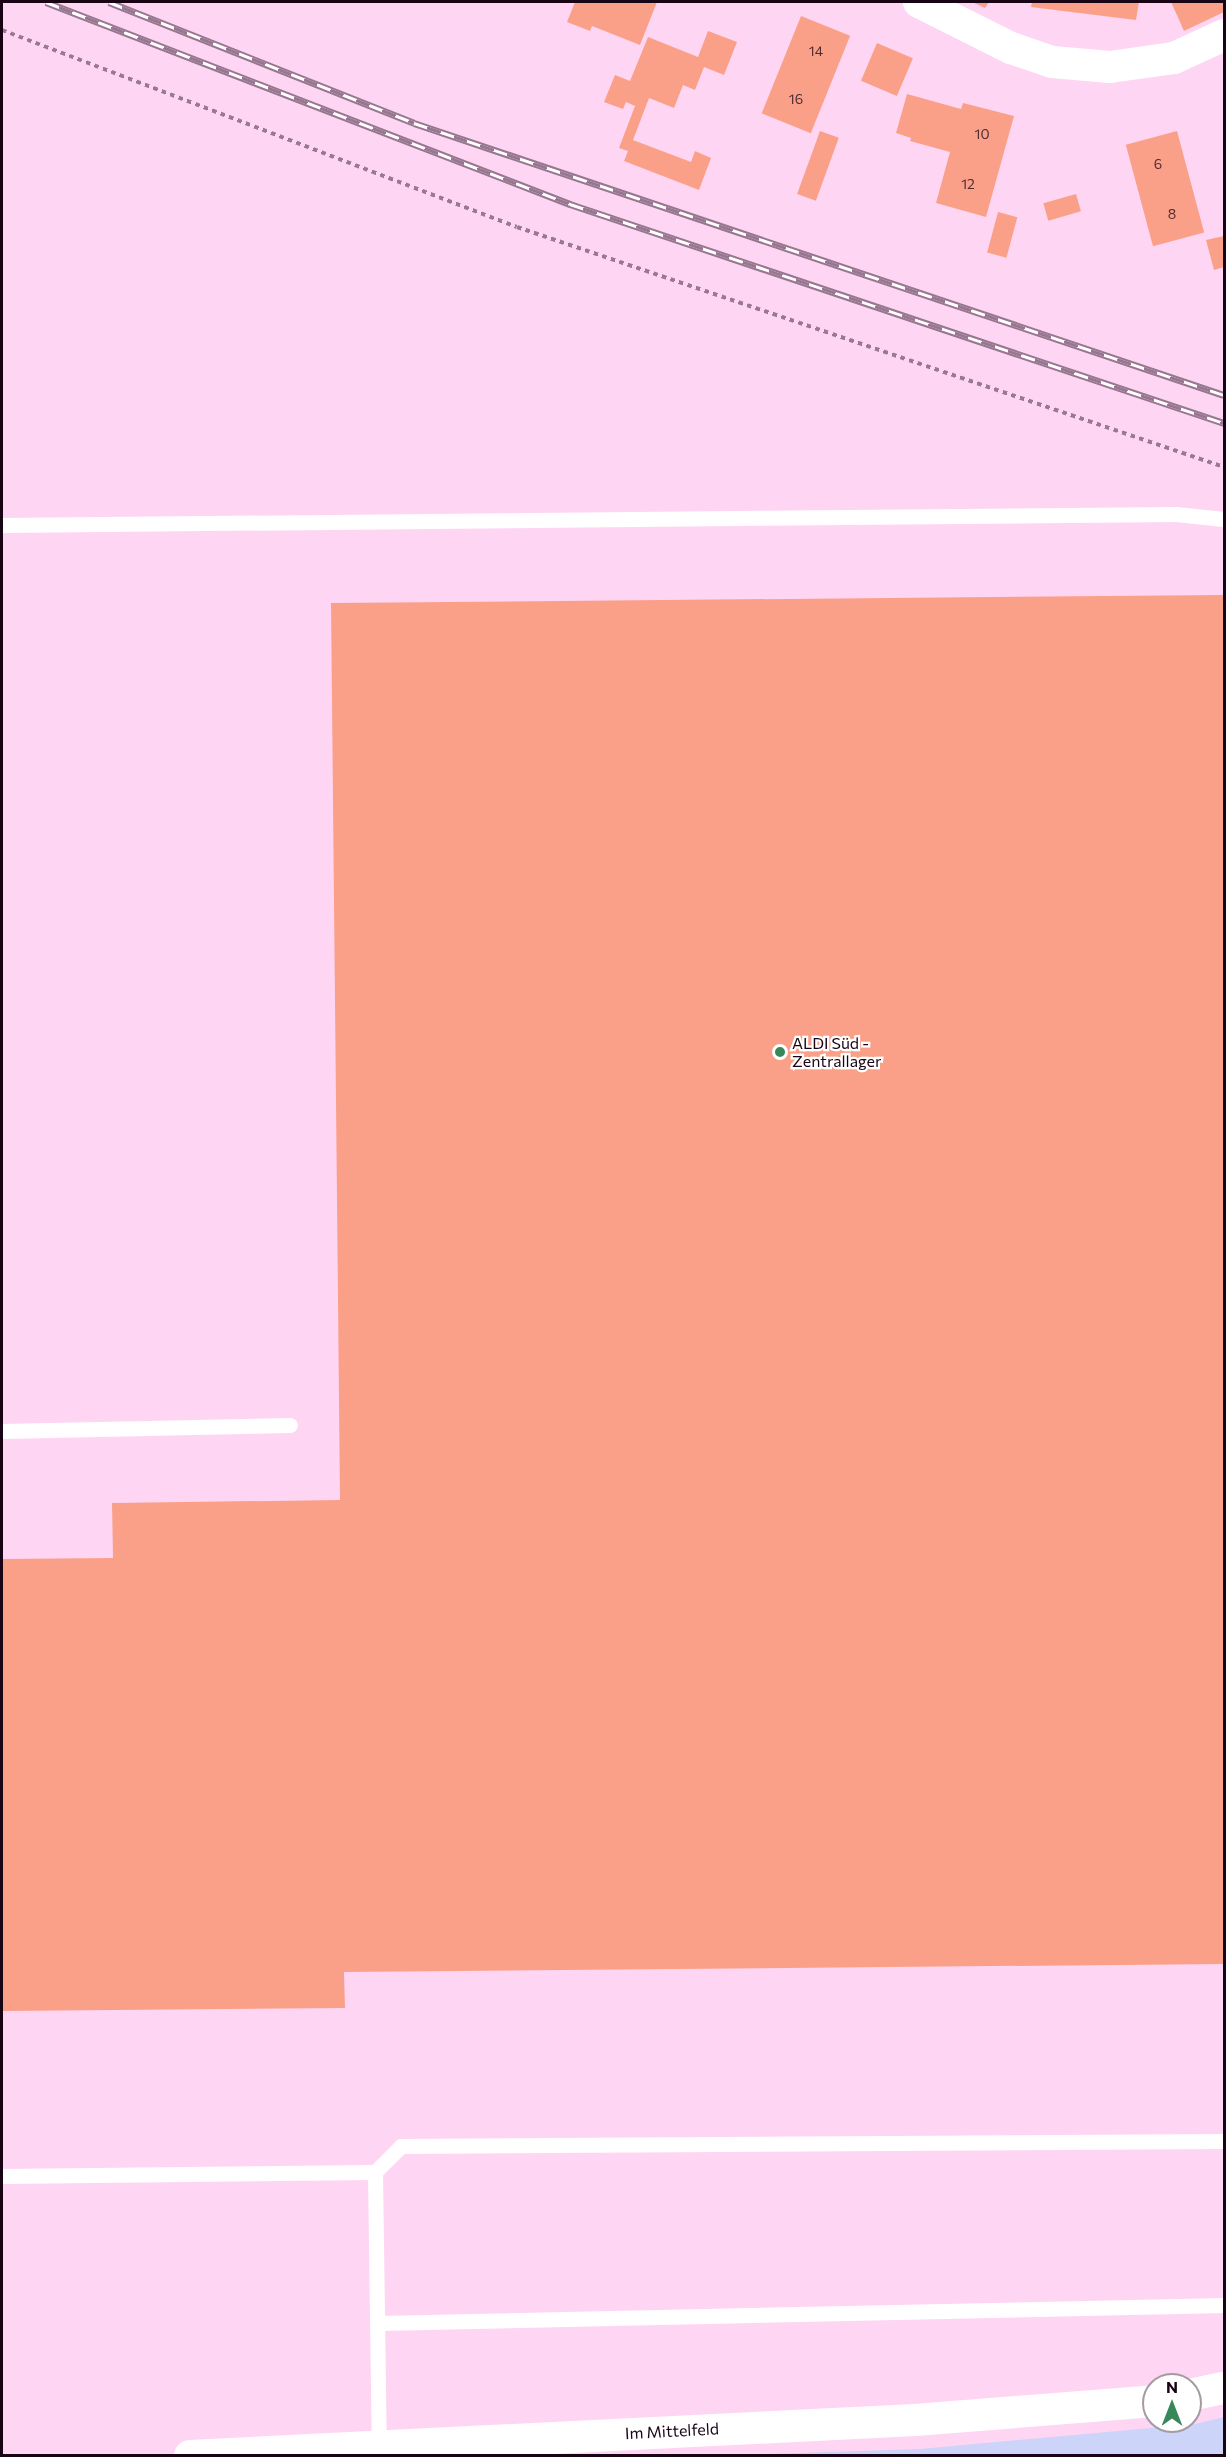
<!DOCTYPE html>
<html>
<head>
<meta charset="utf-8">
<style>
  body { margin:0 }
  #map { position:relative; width:1226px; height:2457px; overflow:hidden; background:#fed6f4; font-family:Commissioner,sans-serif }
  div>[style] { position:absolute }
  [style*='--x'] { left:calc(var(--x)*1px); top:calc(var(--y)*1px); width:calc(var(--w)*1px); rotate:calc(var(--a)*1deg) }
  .green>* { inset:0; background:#ccd4f9 }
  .building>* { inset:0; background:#fba088; transform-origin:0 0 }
  .path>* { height:4px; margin-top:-2px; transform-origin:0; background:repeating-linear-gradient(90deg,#997991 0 4.5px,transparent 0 9px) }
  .service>* { height:15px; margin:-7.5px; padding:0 7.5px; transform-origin:7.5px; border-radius:7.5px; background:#fff }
  .minor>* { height:32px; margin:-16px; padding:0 16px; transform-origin:16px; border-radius:16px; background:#fff }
  .rail>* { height:7px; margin-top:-3.5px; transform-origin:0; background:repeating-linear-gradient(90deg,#fff 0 14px,#96778f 0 28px); box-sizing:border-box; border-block:2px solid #96778f }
  .dots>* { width:16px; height:16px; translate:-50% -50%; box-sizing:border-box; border:3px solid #fff; border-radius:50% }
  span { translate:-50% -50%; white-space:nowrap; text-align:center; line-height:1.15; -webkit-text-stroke:4.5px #fff; paint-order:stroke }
  .number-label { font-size:14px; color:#512b31 }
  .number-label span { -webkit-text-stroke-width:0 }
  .poi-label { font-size:16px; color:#180414 }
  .left { translate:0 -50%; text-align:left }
  .street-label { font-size:16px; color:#180414 }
  .frame { position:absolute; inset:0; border:3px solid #180414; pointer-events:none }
  .north { position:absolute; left:1142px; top:2373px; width:60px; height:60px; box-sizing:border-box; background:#fff; border:2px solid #a39ba1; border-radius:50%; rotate:0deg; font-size:16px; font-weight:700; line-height:24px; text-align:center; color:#180414 }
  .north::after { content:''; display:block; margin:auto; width:21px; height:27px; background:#378859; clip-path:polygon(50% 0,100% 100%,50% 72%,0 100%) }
</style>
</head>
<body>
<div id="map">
  <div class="green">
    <i style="clip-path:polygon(1224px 2417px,1224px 2455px,739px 2455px,920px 2449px,1195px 2424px)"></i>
  </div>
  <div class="building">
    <i style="clip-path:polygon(575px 2px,657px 2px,640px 45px,592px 26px,590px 31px,567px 22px)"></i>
    <i style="clip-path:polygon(972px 2px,989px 2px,985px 8px)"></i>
    <i style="clip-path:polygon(1032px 2px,1139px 2px,1136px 20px,1031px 7px)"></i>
    <i style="clip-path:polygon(1171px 2px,1224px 2px,1224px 12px,1184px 31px)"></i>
    <i style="left:801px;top:16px;width:53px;height:105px;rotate:22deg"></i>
    <i style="clip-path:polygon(708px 31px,737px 42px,724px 75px,704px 67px,695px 90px,683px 85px,674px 108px,649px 98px,633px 140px,691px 162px,695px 151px,711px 158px,699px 190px,624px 161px,628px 151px,619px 148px,635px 106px,626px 102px,623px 109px,604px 102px,615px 75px,630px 81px,648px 37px,698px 57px)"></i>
    <i style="left:877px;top:43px;width:39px;height:41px;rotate:23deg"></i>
    <i style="clip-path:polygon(907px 94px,961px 109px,963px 103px,1014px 116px,986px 217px,936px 203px,950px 152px,910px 141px,911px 138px,896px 133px)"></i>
    <i style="left:820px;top:131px;width:20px;height:67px;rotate:20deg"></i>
    <i style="left:1177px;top:131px;width:105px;height:53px;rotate:75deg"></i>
    <i style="left:1076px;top:194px;width:18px;height:34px;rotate:74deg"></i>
    <i style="left:998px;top:212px;width:20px;height:42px;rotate:15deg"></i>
    <i style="clip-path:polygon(1224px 236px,1224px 267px,1214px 270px,1206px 240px)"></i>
    <i style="clip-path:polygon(1224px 595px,1224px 1964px,344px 1972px,345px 2008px,3px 2011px,2px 1559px,113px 1558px,112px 1503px,340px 1500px,331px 603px)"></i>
  </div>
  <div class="path">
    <i style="--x:2;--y:30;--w:551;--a:20.93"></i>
    <i style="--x:517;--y:227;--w:747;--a:18.75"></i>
  </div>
  <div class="service">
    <i style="--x:2;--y:525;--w:1174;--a:-0.54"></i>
    <i style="--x:1176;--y:514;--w:48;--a:5.9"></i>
    <i style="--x:2;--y:1431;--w:288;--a:-1.2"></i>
    <i style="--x:375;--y:2172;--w:37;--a:-45"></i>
    <i style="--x:401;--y:2146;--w:823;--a:-0.35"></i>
    <i style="--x:2;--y:2176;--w:373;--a:-0.6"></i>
    <i style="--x:375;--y:2172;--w:273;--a:89.2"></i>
    <i style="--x:378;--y:2323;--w:846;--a:-1.22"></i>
  </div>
  <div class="minor">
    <i style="--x:919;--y:2;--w:103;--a:26.6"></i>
    <i style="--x:1011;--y:48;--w:43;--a:18.9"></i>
    <i style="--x:1052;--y:62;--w:58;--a:4.9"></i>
    <i style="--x:1110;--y:67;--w:65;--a:-8"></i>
    <i style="--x:1174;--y:58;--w:55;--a:-24.7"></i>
    <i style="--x:1190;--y:2395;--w:35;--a:-12"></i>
    <i style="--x:190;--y:2456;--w:726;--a:-2.84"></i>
    <i style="--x:915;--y:2420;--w:240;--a:-4.5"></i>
  </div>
  <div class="rail">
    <i style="--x:46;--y:2;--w:562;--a:21.08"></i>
    <i style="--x:570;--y:204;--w:690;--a:18.51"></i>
    <i style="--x:109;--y:2;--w:328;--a:21.6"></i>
    <i style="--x:414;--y:123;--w:854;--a:18.56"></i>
  </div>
  <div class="dots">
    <i style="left:780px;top:1052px;background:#378859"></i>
  </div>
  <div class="number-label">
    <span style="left:816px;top:51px">14</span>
    <span style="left:796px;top:99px">16</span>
    <span style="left:982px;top:134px">10</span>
    <span style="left:1158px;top:164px">6</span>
    <span style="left:968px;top:184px">12</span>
    <span style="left:1172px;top:214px">8</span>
  </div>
  <div class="poi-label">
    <span class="left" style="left:792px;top:1052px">ALDI Süd -<br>Zentrallager</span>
  </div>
  <div class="street-label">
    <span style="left:672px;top:2431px;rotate:-3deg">Im Mittelfeld</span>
  </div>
  <div class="frame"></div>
  <div class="north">N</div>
</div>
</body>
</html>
